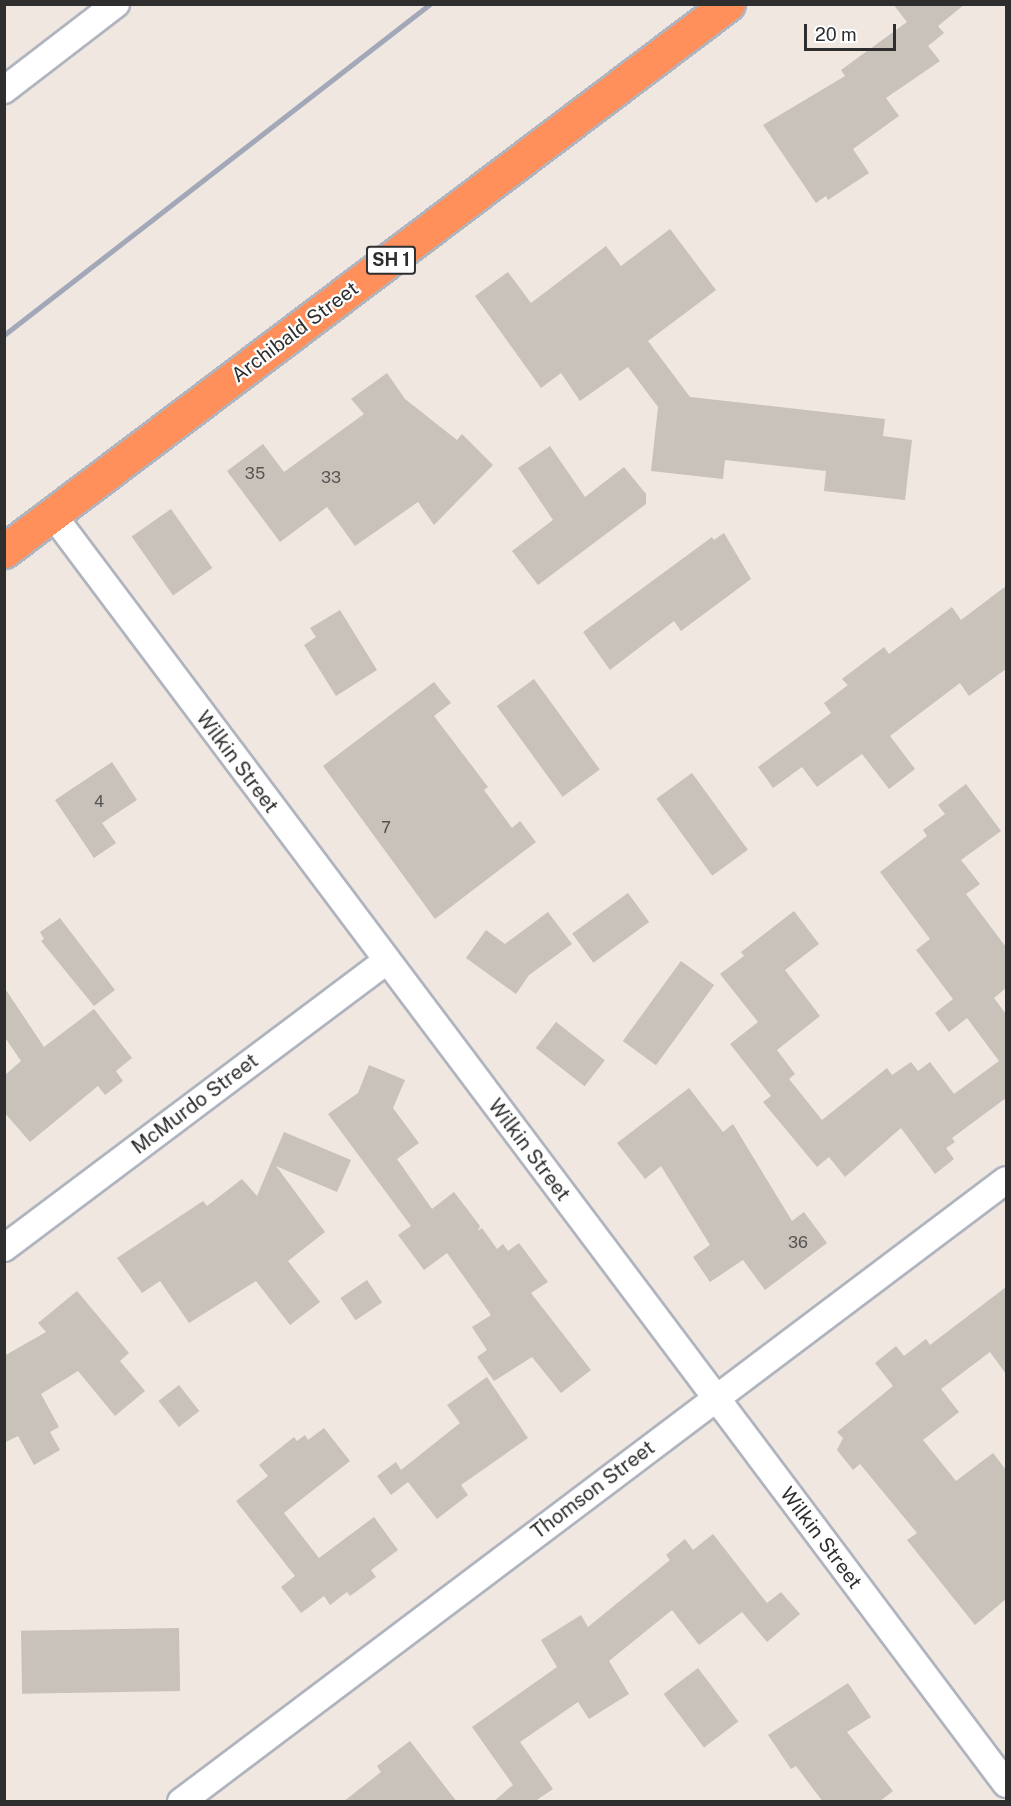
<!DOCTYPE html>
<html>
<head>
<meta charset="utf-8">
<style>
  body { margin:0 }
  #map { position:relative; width:1011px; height:1806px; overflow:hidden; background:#efe7e0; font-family:"Public Sans",sans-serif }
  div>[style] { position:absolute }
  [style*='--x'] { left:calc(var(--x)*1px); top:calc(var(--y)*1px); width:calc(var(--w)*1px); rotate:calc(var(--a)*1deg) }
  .building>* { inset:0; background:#c8c2bb; transform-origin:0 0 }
  .roads { filter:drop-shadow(2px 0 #b0b4be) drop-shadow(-2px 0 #b0b4be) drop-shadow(0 2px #b0b4be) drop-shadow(0 -2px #b0b4be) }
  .street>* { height:26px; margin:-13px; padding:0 13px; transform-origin:13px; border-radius:13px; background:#fff }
  .highway>* { height:33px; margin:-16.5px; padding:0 16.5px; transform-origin:16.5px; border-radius:16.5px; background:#ff8f5b }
  .rail>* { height:4.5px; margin:-2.25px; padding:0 2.25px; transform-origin:2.25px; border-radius:2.25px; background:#a2a8b8 }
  span { translate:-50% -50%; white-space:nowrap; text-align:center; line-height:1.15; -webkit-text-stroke:4.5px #fff; paint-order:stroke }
  .number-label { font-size:16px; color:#545351 }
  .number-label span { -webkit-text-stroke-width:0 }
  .shield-label span { padding:2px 4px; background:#fff; border:2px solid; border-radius:4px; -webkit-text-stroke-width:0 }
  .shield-label { font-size:18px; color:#2e2e2e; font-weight:700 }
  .street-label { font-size:20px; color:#2e2e2e }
  .frame { position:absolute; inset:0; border:6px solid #2e2e2e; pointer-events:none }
  .scale { position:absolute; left:804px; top:24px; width:92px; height:27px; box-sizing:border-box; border:3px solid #2e2e2e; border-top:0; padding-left:8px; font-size:18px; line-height:21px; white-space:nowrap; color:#2e2e2e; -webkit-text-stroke:4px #fff; paint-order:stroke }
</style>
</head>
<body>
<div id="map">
  <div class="building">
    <i style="clip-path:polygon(893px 4px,965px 4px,938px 26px,944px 33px,928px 46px,940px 61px,886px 98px,899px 116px,853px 149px,869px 173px,828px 200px,826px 196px,816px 203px,763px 125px,845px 76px,841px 70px,907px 22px)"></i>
    <i style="clip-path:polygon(670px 229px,716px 290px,648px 341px,690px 397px,885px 419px,883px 436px,912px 440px,905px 500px,824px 491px,826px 471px,725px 460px,723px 479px,651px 471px,658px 407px,628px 367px,580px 401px,561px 373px,541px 388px,475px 296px,508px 272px,531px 303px,606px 246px,621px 266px)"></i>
    <i style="clip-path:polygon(387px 373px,405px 399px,457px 440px,462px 434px,493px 465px,434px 525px,418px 502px,355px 546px,327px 507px,280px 542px,227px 471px,263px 444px,284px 472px,364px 414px,351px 399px)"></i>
    <i style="clip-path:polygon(550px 446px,585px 497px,624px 467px,646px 494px,646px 504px,538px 585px,512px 551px,553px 520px,518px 468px)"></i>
    <i style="left:171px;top:509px;width:72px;height:48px;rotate:55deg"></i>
    <i style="clip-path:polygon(724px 533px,751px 579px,681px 631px,674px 621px,610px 670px,583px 632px,712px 537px,714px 540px)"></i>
    <i style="clip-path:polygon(1006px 586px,1006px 669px,969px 696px,960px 683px,890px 736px,915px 769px,889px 789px,862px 754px,817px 787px,802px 767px,773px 788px,758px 767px,831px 713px,824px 703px,848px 685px,842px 679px,884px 647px,889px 654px,952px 607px,961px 620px)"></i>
    <i style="clip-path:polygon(340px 610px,377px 670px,336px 696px,304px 645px,316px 637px,310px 628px)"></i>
    <i style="left:534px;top:679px;width:112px;height:46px;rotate:54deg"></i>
    <i style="clip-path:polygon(434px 682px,451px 703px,434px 716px,488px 787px,484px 790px,512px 828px,520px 821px,536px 842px,435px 919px,323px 766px)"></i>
    <i style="clip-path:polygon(112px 762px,137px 800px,102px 823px,116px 843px,94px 858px,55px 800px)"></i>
    <i style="left:692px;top:773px;width:95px;height:44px;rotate:54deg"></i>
    <i style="clip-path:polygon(966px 784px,1001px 831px,961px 860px,980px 884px,966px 894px,1006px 947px,1006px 988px,994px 998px,1006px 1014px,1006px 1098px,952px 1138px,955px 1142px,946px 1148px,954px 1159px,935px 1174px,901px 1128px,845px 1177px,829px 1157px,817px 1167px,763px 1102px,771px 1096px,730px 1044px,758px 1022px,720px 974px,744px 956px,741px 952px,794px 911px,819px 944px,785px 970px,820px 1016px,777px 1050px,795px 1074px,789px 1079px,822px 1120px,887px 1068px,892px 1075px,911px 1062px,918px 1071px,930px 1062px,954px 1094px,999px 1061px,967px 1018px,949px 1032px,935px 1013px,953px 999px,916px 950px,930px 939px,880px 872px,927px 836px,923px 830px,945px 814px,938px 805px)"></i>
    <i style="left:628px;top:893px;width:36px;height:69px;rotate:54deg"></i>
    <i style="clip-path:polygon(548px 912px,572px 944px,529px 975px,516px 994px,466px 958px,486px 930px,505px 944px)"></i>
    <i style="clip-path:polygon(60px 918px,115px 990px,94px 1006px,41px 941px,44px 939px,40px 932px)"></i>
    <i style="left:681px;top:961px;width:41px;height:99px;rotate:36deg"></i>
    <i style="clip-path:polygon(4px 987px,44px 1047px,94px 1009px,132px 1058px,116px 1071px,123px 1081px,105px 1095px,98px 1086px,30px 1142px,4px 1112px,4px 1076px,21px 1061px,4px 1036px)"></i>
    <i style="left:556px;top:1022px;width:62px;height:33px;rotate:38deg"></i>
    <i style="clip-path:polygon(369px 1065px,405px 1080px,393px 1108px,419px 1143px,397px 1159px,432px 1209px,454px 1192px,480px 1226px,478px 1231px,482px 1228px,497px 1249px,503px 1244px,508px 1251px,519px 1243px,548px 1282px,531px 1293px,591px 1370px,561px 1393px,532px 1357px,494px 1381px,477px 1357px,487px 1350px,472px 1327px,491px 1315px,447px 1253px,424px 1270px,398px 1235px,411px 1226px,328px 1114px,358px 1093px)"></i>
    <i style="clip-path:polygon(689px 1088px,723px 1132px,733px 1124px,792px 1221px,804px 1212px,827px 1243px,765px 1290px,743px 1260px,710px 1282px,693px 1257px,710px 1245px,661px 1166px,645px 1179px,617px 1143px)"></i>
    <i style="clip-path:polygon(284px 1132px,351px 1160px,337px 1192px,276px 1166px,325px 1232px,288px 1261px,320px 1302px,290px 1325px,256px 1281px,189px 1323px,160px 1281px,142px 1293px,117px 1258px,203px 1201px,207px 1206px,242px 1179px,257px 1196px)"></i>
    <i style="left:367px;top:1280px;width:27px;height:32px;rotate:56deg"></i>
    <i style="clip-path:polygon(1006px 1287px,1006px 1374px,990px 1352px,941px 1389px,959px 1412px,923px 1440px,956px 1481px,993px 1453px,1006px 1470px,1006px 1599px,975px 1625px,907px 1540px,917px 1533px,860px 1464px,853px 1470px,837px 1450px,843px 1438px,837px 1432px,893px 1386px,875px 1363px,896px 1346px,904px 1356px,926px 1339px,930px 1345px)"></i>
    <i style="clip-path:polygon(77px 1291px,129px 1353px,120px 1361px,145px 1391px,115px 1416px,78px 1371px,41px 1394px,59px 1427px,50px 1432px,60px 1450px,34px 1465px,18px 1436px,4px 1443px,4px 1356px,46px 1332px,38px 1323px)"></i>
    <i style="clip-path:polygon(487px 1377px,528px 1438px,461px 1485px,468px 1495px,437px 1519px,408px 1482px,391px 1495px,377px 1476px,396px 1462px,401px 1470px,460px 1423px,447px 1405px)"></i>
    <i style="left:179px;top:1385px;width:33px;height:26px;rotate:52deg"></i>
    <i style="clip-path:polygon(324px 1428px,350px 1461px,284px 1513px,319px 1558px,374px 1517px,398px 1550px,371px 1570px,376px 1577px,350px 1596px,347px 1592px,330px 1605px,324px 1596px,301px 1613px,281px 1587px,295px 1576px,236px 1501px,268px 1476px,259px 1465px,294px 1437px,297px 1441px,305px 1435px,308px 1440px)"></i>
    <i style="clip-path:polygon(713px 1534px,767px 1603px,781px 1592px,800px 1614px,767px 1642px,742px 1612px,699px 1645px,672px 1610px,609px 1661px,629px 1694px,589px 1719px,578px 1702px,520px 1742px,553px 1789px,534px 1802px,493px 1802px,513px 1785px,472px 1727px,557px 1667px,541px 1640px,581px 1615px,588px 1627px,670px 1560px,666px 1555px,685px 1539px,693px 1550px)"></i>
    <i style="left:179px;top:1628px;width:63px;height:158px;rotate:89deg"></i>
    <i style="left:698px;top:1668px;width:67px;height:43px;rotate:53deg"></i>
    <i style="clip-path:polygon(848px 1683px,871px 1717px,847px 1732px,893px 1791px,879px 1802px,823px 1802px,796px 1766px,791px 1769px,768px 1735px)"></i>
    <i style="clip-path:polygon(410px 1741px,457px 1802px,343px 1802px,381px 1772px,377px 1766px)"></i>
  </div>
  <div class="roads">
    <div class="street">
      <i style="--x:4;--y:90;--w:141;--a:-37.5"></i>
      <i style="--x:53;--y:515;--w:1587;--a:53.09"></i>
      <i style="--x:4;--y:1248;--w:478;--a:-36.9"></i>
      <i style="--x:181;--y:1802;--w:1033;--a:-37.01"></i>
    </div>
    <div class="highway">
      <i style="--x:4;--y:551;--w:907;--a:-37.07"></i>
    </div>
  </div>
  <div class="rail">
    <i style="--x:4;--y:335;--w:539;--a:-37.85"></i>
  </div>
  <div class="number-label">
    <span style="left:255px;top:474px">35</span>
    <span style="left:331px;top:478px">33</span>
    <span style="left:99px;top:802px">4</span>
    <span style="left:386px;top:828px">7</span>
    <span style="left:798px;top:1243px">36</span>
  </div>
  <div class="shield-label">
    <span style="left:391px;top:260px">SH 1</span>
  </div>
  <div class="street-label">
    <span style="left:295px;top:332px;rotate:-37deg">Archibald Street</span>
    <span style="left:237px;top:762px;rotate:53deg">Wilkin Street</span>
    <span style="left:195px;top:1104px;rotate:-37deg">McMurdo Street</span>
    <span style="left:529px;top:1150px;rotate:53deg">Wilkin Street</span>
    <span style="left:593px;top:1490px;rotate:-37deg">Thomson Street</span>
    <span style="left:821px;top:1538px;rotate:53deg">Wilkin Street</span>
  </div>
  <div class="frame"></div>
  <div class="scale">20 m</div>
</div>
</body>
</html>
